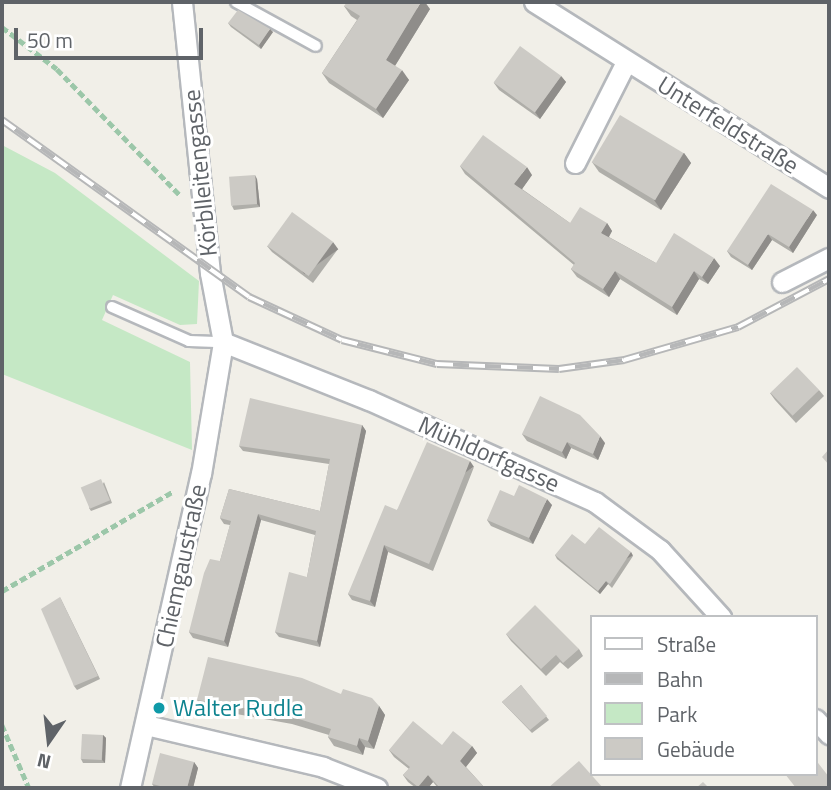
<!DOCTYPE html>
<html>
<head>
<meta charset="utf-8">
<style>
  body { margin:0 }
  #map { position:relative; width:831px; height:790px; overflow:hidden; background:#f1efe8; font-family:"Titillium Web",sans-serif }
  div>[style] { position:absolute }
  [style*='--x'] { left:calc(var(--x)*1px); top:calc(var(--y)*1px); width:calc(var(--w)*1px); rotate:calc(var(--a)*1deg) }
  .green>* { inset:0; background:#c5e8c5 }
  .path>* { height:4.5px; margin-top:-2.25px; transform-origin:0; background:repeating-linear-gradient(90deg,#9cc7a9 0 7px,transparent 0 10.5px) }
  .roads { filter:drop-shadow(2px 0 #b5b8bc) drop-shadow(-2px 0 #b5b8bc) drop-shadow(0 2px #b5b8bc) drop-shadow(0 -2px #b5b8bc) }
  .service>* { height:10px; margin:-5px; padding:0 5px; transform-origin:5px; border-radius:5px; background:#fff }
  .minor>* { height:19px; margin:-9.5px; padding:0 9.5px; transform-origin:9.5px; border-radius:9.5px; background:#fff }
  .rail>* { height:8px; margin-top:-4px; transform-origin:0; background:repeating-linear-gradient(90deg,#fff 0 16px,#b6b7b8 0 32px); box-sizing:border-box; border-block:2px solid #b6b7b8 }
  .wall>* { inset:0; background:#afaea9 }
  .shaded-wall>* { inset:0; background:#8f8d8a; transform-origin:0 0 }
  .building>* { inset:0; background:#cccac5; transform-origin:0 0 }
  .dots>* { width:19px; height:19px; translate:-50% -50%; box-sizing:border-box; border:4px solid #fff; border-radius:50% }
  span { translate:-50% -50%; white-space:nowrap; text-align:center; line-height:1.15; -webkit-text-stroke:6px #fff; paint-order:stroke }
  .street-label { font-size:24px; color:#5f6368 }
  .culture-label { font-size:24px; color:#0d838f }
  .left { translate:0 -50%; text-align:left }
  .frame { position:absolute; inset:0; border:4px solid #5f6368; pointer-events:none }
  .legend { position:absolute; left:590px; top:615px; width:228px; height:161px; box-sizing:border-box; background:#fff; border:2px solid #bfc1c3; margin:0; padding:9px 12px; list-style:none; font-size:21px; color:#5f6368 }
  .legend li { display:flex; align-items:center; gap:14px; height:35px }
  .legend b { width:35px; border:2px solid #bfc1c3 }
  .north { position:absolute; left:14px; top:706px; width:70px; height:70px; -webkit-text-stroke:5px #fff; paint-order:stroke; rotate:194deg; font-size:19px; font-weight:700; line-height:28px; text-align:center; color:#5f6368 }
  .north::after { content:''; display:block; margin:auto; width:24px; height:32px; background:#5f6368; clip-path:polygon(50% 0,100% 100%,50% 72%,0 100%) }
  .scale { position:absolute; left:14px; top:28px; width:189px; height:32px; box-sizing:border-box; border:4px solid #5f6368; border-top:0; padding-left:9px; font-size:21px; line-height:24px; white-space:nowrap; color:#5f6368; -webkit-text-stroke:5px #fff; paint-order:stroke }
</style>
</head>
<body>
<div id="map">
  <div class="green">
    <i style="clip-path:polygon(2px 145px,55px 173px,199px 281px,197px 324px,180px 325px,113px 295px,102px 320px,190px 362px,192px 450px,2px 374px)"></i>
  </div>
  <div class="path">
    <i style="--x:2;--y:27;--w:69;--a:37.4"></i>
    <i style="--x:57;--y:69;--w:175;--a:45.7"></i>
    <i style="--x:2;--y:591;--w:199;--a:-30.2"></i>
    <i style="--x:2;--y:725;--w:69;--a:66.8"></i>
  </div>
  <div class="roads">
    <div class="service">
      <i style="--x:236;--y:2;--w:91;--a:28.8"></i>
      <i style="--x:112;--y:307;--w:84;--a:23.8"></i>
      <i style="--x:189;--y:341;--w:34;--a:2"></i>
    </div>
    <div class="minor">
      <i style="--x:534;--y:2;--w:349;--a:32.2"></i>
      <i style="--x:575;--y:163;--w:113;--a:-63.2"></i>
      <i style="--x:782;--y:282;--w:53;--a:-27.1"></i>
      <i style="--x:223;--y:342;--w:157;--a:21.7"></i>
      <i style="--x:369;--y:400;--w:248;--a:24.3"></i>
      <i style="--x:595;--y:502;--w:81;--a:36.4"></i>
      <i style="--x:660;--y:550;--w:91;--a:47.7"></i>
      <i style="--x:815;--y:719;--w:21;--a:47"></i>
      <i style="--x:146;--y:725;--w:182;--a:13.3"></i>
      <i style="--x:323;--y:767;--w:58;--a:21.3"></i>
      <i style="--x:130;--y:788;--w:322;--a:-77.3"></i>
      <i style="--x:201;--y:474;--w:134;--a:-80.5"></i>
      <i style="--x:223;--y:342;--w:70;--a:-100.7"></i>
      <i style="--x:210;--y:273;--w:272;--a:-95.9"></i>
    </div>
  </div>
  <div class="rail">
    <i style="--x:2;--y:120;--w:304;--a:35.6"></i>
    <i style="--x:249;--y:297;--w:102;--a:24.8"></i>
    <i style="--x:342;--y:340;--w:98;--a:14.2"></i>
    <i style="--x:437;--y:364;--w:122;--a:2.3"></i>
    <i style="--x:559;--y:369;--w:66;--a:-7.9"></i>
    <i style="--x:624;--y:360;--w:119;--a:-16.1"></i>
    <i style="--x:738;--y:327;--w:103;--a:-27.8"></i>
  </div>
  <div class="wall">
    <i style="clip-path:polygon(344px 6px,430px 9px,395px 66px,409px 80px,383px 118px,329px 83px,322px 73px,357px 20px,351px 16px)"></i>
    <i style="clip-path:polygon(228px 23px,273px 32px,261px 49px,231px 27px)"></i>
    <i style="clip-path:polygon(561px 76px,566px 82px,540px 119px,499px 90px,494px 83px)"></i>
    <i style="clip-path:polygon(684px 153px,691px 163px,661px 210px,599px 172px,592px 162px)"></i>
    <i style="clip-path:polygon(460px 166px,532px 175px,522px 189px,570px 223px,607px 223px,612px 231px,609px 237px,656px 263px,720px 266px,708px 284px,699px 279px,677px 315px,620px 279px,609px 297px,577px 277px,571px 269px,574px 265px,465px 174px)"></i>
    <i style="clip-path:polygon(257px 179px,260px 207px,234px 210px,232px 206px)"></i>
    <i style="clip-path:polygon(817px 215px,793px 253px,772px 240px,752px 270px,731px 257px,727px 251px)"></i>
    <i style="clip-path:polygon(267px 246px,338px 249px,313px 283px,272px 252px)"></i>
    <i style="clip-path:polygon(819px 390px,824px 396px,796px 423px,775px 400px,770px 393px)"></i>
    <i style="clip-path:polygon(362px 425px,366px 431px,320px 647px,279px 637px,275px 632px,307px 577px,315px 535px,261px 520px,228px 647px,193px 638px,189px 632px,220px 561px,230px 525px,224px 524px,220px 518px,229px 489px,320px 511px,329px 464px,243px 451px,239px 446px)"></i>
    <i style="clip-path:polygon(522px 434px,605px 443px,598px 460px,571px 448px,566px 459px,527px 441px)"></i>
    <i style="clip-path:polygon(474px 467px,433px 571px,388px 552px,375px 607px,352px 600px,348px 594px,397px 510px)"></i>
    <i style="clip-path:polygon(104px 482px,112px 503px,91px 511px,89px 508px)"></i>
    <i style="clip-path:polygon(514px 496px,552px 505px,533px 544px,491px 526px,487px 520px)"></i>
    <i style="clip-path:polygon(585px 544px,631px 552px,633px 556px,612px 588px,608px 584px,600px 594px,557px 559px,555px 555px)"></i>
    <i style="clip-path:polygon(60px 597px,100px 679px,77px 690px,74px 686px)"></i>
    <i style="clip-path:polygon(506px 634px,579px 649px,583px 656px,568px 669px,560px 662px,546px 676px,511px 641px)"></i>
    <i style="clip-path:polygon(521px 685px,549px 720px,532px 733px,502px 702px)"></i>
    <i style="clip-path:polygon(341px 694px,379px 706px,385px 715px,374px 749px,365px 747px,363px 755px,334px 746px,328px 737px,329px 735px,292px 724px,203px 708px,197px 700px)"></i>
    <i style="clip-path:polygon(103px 735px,106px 738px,105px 763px,83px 763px,81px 759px)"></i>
    <i style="clip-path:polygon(442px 745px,472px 746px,477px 753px,466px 767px,485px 788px,438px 788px,433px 782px,428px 788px,416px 788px,408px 782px,403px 775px,409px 769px,394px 757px,389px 750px)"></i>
    <i style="clip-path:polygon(194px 762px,198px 768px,193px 788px,155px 788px,152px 784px)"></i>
  </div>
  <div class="shaded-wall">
    <i style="clip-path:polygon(421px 2px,425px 2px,430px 9px,393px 69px,386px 60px)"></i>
    <i style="clip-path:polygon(270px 29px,273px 32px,261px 49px,259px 45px)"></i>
    <i style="clip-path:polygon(402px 70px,409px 80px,383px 118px,376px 109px)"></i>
    <i style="clip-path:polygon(561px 76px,566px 82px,540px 119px,535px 112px)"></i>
    <i style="clip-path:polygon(684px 153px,691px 163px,661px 210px,654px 200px)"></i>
    <i style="clip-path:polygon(527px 167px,532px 175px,520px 192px,514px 184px)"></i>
    <i style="clip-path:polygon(255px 175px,257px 179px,260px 207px,257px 204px)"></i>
    <i style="clip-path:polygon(813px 210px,817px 215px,793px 253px,789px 247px)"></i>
    <i style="clip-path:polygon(607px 223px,612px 231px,607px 240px,601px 233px)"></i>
    <i style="clip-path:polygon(768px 234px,772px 240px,752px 270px,748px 265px)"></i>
    <i style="left:333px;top:242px;width:9px;height:42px;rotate:54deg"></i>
    <i style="clip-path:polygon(714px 258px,720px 266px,708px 284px,702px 277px)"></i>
    <i style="clip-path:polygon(615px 271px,620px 279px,609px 297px,603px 289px)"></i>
    <i style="clip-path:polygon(694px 271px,699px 279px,677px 315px,672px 307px)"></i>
    <i style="clip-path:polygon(362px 425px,366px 431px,320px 647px,317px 641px)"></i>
    <i style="clip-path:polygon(600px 436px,605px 443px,598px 460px,593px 454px)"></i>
    <i style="clip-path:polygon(567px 442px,571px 448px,566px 459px,562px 452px)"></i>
    <i style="left:470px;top:461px;width:7px;height:111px;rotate:56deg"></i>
    <i style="clip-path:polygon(547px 499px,552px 505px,533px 544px,529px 538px)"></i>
    <i style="clip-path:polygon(258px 514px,261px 520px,228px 647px,224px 641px)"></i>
    <i style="clip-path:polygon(384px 545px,388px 552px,375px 607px,370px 601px)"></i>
    <i style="left:631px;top:552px;width:4px;height:38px;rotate:63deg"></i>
    <i style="clip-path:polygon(606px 581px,608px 584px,600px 594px,598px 591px)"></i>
    <i style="clip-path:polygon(379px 706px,385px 715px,374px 749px,368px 741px)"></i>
    <i style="clip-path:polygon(103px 735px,106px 738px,105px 763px,102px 760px)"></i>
    <i style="clip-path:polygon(359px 738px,365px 747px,363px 755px,357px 746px)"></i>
    <i style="clip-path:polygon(472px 746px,477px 753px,465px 768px,460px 761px)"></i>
    <i style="clip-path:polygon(194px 762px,198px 768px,193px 788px,187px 788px)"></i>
    <i style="clip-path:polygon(428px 775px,433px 782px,428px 788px,419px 788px,418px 787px)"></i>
  </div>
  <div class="building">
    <i style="clip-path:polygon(347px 2px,421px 2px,386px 60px,402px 70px,376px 109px,322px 73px,360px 16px,344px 6px)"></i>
    <i style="clip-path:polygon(238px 10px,270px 29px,259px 45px,228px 23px)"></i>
    <i style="left:520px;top:46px;width:51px;height:45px;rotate:36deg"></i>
    <i style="left:620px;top:115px;width:74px;height:55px;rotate:31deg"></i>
    <i style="clip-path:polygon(483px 135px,527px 167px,514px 184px,570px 223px,580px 207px,607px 223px,601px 233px,656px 263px,674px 233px,714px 258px,702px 277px,694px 271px,672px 307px,615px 271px,603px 289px,571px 269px,575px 263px,460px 166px)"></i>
    <i style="left:255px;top:175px;width:29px;height:26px;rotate:86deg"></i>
    <i style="clip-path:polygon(771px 184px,813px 210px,789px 247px,768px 234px,748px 265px,727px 251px)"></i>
    <i style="left:292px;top:212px;width:51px;height:42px;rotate:36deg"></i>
    <i style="left:797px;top:367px;width:32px;height:37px;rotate:46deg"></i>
    <i style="clip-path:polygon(540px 396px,580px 415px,600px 436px,593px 454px,567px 442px,562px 452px,522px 434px)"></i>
    <i style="clip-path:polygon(250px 398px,362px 425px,317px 641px,275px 632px,289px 572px,307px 577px,316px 531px,258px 514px,224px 641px,189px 632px,204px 573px,210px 559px,220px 561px,231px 521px,220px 518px,229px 489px,320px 511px,330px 459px,239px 446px)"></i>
    <i style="clip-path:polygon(427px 442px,470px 461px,429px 564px,384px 545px,370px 601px,348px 594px,385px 505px,397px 510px)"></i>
    <i style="clip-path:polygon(829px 449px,829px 465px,822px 457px)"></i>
    <i style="left:101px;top:479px;width:23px;height:22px;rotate:67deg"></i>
    <i style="clip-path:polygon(519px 485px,547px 499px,529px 538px,487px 520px,500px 490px,514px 496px)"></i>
    <i style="clip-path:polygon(599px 527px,631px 552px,610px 584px,606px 581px,598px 591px,555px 555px,572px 534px,585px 544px)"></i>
    <i style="clip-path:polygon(60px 597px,98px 676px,74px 686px,41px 609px)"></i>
    <i style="clip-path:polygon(535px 605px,579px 649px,563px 663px,556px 655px,541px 669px,506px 634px)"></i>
    <i style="clip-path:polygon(208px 657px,302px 678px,341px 694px,343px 689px,372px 698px,379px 706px,368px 741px,359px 738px,357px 746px,328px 737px,331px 729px,286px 715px,197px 700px)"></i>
    <i style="clip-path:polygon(521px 685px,547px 716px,530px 730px,502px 702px)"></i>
    <i style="clip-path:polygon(413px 721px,442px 745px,453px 731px,472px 746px,460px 761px,485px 788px,440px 788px,428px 775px,418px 787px,403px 775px,410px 767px,389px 750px)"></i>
    <i style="left:82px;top:734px;width:21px;height:25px;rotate:3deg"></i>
    <i style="clip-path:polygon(160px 753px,194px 762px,187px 788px,168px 788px,152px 784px)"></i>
    <i style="clip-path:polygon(815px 759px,829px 777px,829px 788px,796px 788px,785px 774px,815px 774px)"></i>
    <i style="clip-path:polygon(579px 761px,603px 788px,548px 788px)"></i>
    <i style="clip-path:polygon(703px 782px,709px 788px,696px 788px)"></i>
  </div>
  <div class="dots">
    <i style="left:159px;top:708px;background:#0f9aa8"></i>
  </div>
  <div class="street-label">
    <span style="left:728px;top:125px;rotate:32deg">Unterfeldstraße</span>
    <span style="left:200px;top:173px;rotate:-96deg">Körblleitengasse</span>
    <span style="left:489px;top:454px;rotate:24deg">Mühldorfgasse</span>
    <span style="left:181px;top:566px;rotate:-78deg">Chiemgaustraße</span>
  </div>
  <div class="culture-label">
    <span class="left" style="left:173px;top:708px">Walter Rudle</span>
  </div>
  <div class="frame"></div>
  <ul class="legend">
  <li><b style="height:9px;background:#fff"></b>Straße</li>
  <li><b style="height:9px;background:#b6b7b8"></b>Bahn</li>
  <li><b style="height:19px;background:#c5e8c5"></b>Park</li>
  <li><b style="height:19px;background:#cccac5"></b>Gebäude</li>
  </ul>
  <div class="north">N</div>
  <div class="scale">50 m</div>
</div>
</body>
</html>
